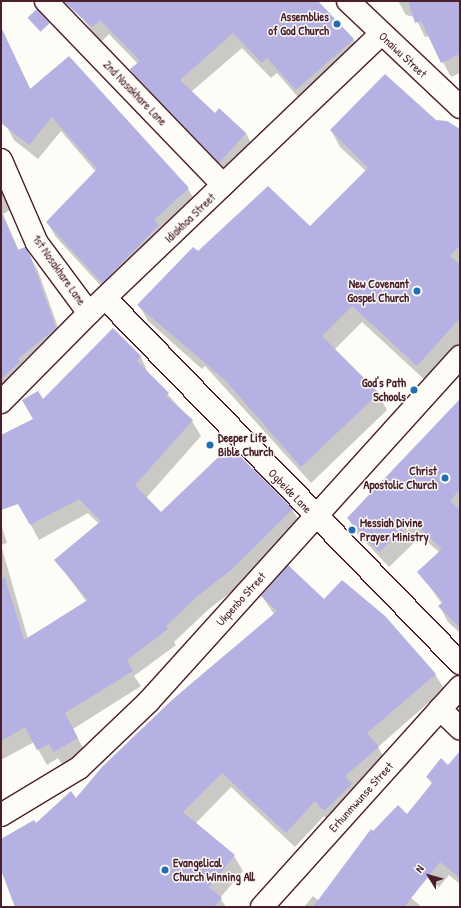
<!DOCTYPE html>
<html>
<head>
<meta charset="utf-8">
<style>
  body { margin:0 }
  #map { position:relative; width:461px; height:908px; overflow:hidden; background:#fdfcf7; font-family:"Patrick Hand",sans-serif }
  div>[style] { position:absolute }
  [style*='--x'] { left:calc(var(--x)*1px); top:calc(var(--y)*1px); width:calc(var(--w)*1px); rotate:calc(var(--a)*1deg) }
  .shadow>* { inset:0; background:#0003 }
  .building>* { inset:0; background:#b5b1e3; transform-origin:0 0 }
  .roads { filter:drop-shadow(1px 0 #4a1f2b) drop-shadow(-1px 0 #4a1f2b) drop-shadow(0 1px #4a1f2b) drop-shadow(0 -1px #4a1f2b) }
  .minor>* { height:22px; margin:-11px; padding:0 11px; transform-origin:11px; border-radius:11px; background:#fdfcf7 }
  .dots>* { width:11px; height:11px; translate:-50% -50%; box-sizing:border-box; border:2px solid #fdfcf7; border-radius:50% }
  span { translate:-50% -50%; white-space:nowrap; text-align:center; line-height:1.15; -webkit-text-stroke:3px #fdfcf7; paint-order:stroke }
  .poi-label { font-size:12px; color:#4a1f2b; font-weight:700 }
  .right { translate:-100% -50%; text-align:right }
  .left { translate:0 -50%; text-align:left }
  .street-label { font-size:12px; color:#4a1f2b }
  .frame { position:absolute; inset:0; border:2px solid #4a1f2b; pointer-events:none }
  .north { position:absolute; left:409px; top:856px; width:40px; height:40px; -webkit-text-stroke:3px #fdfcf7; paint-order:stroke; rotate:307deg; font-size:11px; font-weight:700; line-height:16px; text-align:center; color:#4a1f2b }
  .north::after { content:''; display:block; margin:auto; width:14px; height:18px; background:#4a1f2b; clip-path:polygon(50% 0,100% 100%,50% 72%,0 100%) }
</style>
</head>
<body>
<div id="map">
  <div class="shadow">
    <i style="clip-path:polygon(68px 1px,316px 1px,353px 39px,362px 54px,305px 105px,277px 73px,271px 78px,242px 48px,191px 92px,215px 114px,246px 133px,254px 149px,228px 177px,142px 88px,131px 69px,138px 64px,109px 34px,101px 42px)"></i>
    <i style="clip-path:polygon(398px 1px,460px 1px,460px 73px,451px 77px,429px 36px,425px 37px,415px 17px,406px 15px)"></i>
    <i style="clip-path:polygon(1px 28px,31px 90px,69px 57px,188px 189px,197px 204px,111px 297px,56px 237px,47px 222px,96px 172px,61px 131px,38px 159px,14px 140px,1px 116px)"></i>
    <i style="clip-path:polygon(436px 121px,460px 129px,460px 345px,427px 382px,362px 322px,334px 350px,378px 394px,387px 410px,311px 483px,205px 366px,202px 369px,148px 321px,139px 305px,198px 252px,310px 227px,366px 171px,340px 147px,331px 130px)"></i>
    <i style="clip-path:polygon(1px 189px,10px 210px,3px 214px,19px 251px,29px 255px,38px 271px,64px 344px,1px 400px)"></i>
    <i style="clip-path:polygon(113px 329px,141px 357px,148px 373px,192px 421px,201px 436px,146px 498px,161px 513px,292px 509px,301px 524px,239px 586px,209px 609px,174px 642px,176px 645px,134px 676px,141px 686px,73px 729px,86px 754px,63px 766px,58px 758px,47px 765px,34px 742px,1px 760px,1px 524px,7px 543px,1px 545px,28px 639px,86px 601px,56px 560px,99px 524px,88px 513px,39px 540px,1px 470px,1px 436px,34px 419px,42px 401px)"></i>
    <i style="clip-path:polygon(460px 401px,460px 633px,448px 622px,440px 607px,442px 604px,419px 572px,440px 553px,421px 536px,389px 567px,357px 533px,348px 518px)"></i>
    <i style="clip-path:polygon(262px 596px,324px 600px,435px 674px,444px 689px,378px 747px,387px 763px,333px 825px,324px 816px,295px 847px,231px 787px,195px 824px,234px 856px,243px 871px,220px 898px,226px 907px,19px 907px,1px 867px,1px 840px,35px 825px,76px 799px,274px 614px)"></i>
    <i style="clip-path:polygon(448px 766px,460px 767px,460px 884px,449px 875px,439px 887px,384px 844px,432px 784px,427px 777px)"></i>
    <i style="clip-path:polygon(357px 854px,422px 907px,304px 907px,313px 896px,319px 901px)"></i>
  </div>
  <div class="building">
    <i style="clip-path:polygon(63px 1px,318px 1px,354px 39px,296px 90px,267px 58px,262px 63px,233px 33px,180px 80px,215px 113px,219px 108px,246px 133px,219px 163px,132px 72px,130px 69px,140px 61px,100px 20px,92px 27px)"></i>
    <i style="clip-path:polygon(408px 1px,460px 1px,460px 54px,441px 63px,421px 21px,415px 23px)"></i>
    <i style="left:37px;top:9px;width:19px;height:13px;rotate:47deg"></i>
    <i style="clip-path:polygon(1px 27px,30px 89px,69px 56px,189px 188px,154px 220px,159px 225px,102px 283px,46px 222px,97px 169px,52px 117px,29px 145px,1px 123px)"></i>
    <i style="clip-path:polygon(385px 74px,436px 120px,447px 121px,460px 129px,460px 245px,450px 256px,460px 265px,460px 318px,417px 366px,352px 306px,322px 336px,379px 393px,301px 467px,226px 381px,137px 305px,193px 247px,198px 251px,268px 186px,310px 226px,368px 168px,330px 130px)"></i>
    <i style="clip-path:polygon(1px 212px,18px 250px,25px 247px,30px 255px,56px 328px,19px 358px,20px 362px,1px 379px)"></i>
    <i style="clip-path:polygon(113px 328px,141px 356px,137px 361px,169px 393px,166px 396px,193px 420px,135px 485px,161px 512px,230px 446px,293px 509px,230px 571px,200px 594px,166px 626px,168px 629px,127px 660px,133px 671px,65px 713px,78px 738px,54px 752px,49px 744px,37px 750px,25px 727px,1px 741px,1px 578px,5px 578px,24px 640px,88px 600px,54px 560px,101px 521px,79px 499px,30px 525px,18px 504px,1px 510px,1px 435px,33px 419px,22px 400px,38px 391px,43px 399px)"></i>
    <i style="clip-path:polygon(460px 399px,460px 489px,450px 501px,460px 510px,460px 628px,438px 606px,443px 602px,417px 572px,442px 549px,412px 521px,379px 552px,347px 518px)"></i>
    <i style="clip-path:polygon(288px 565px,324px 599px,342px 580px,385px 616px,436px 674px,367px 733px,379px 747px,345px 776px,352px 784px,324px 811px,315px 801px,286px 833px,222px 773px,183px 812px,235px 855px,209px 887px,222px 898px,214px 907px,15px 907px,1px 870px,1px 839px,34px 820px,36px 823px,71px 791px,76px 798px,102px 767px,173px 699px,277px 611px,261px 596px)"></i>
    <i style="clip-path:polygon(460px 751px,460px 878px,440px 862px,404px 907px,313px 907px,371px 829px,373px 831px,398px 805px,407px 814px,433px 782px,426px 777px,441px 758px,448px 765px)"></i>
  </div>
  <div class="roads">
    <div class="minor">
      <i style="--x:46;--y:1;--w:255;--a:46.1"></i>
      <i style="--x:348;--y:1;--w:154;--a:43.4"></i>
      <i style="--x:1;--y:160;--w:90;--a:66.6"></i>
      <i style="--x:37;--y:243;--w:87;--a:53.4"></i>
      <i style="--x:106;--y:299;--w:508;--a:45.8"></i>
      <i style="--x:1;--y:402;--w:125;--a:-45.3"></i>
      <i style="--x:89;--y:313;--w:404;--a:-43.7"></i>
      <i style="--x:440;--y:709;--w:28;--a:44"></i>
      <i style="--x:1;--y:815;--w:91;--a:-31.1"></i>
      <i style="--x:79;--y:768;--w:97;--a:-43.7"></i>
      <i style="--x:149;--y:701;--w:464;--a:-47.9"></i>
      <i style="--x:262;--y:907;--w:296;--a:-48"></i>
    </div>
  </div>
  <div class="dots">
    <i style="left:337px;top:24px;background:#1f6fb2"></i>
    <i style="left:417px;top:291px;background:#1f6fb2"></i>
    <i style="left:414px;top:390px;background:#1f6fb2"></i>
    <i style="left:210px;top:445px;background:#1f6fb2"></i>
    <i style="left:445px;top:478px;background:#1f6fb2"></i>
    <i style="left:352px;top:530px;background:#1f6fb2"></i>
    <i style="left:165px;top:870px;background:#1f6fb2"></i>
  </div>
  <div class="poi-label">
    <span class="right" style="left:329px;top:24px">Assemblies<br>of God Church</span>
    <span class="right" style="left:409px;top:291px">New Covenant<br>Gospel Church</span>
    <span class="right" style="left:406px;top:390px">God's Path<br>Schools</span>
    <span class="left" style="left:218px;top:445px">Deeper Life<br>Bible Church</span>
    <span class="right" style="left:437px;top:478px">Christ<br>Apostolic Church</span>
    <span class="left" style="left:360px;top:530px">Messiah Divine<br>Prayer Ministry</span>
    <span class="left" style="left:173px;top:870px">Evangelical<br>Church Winning All</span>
  </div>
  <div class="street-label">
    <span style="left:403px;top:55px;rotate:43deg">Onaiwu Street</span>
    <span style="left:135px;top:93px;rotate:46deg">2nd Nosakhare Lane</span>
    <span style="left:190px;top:218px;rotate:-44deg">Idiakhoa Street</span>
    <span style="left:59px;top:270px;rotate:55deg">1st Nosakhare Lane</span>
    <span style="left:290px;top:491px;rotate:46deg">Ogbeide Lane</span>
    <span style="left:241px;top:599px;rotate:-48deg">Ukpenbo Street</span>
    <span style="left:361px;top:797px;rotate:-48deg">Erhunmwunse Street</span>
  </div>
  <div class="frame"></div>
  <div class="north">N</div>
</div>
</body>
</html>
